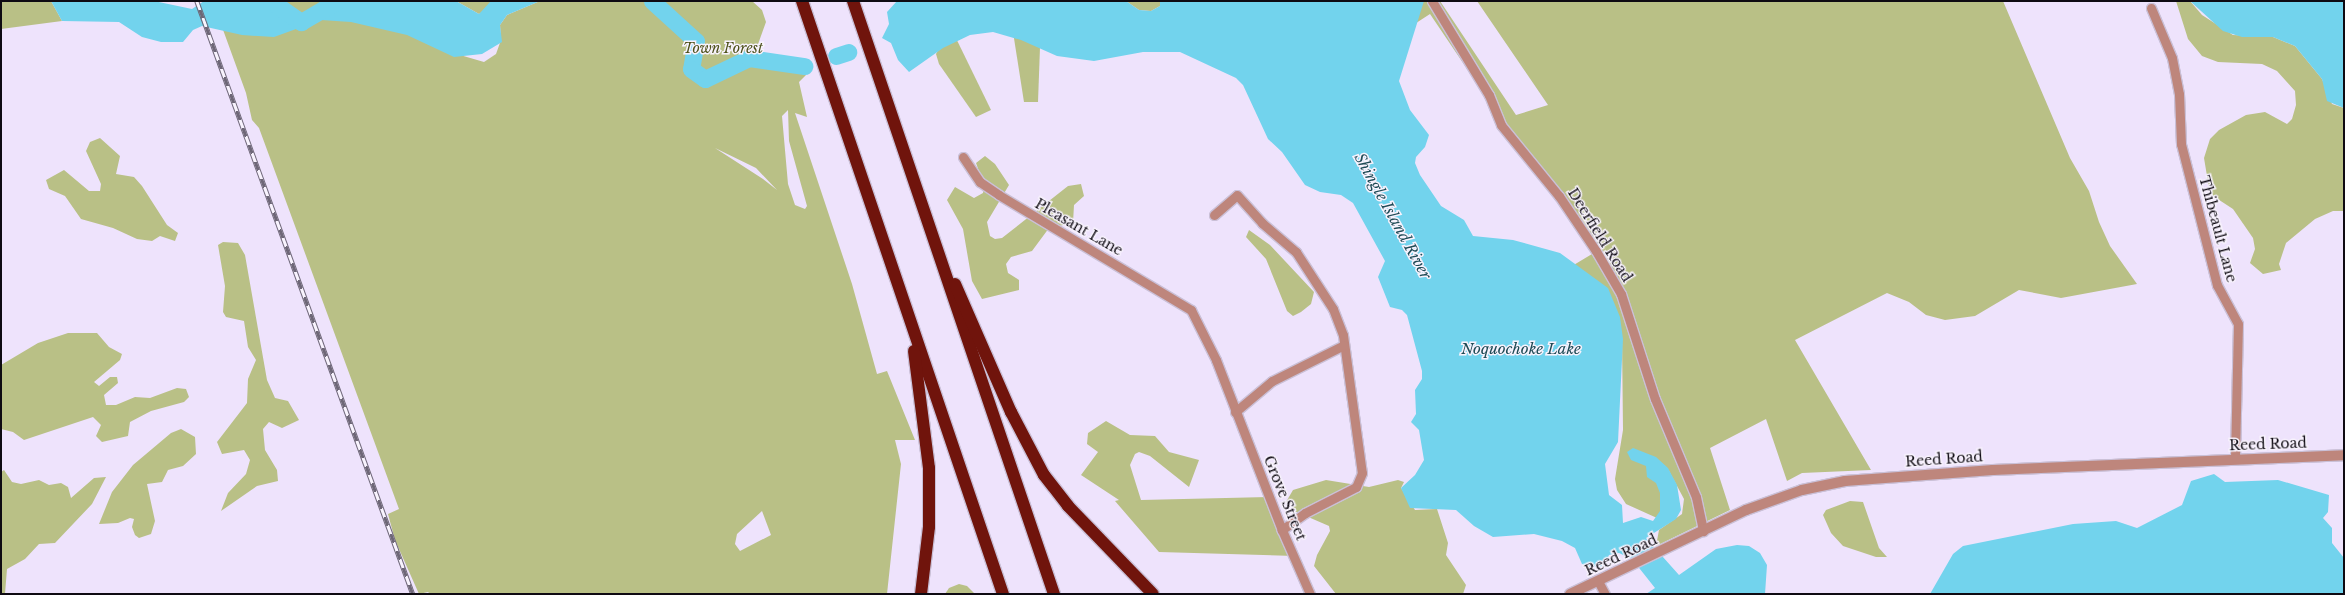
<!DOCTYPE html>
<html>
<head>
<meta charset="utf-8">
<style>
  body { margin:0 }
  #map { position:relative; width:2345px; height:595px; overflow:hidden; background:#eee3fc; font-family:"Libre Baskerville",serif }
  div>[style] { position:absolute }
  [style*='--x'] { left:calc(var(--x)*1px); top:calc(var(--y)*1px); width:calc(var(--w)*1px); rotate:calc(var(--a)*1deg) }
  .green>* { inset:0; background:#b9c086 }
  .water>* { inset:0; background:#72d3ed }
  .river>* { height:17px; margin:-8.5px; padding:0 8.5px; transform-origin:8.5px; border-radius:8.5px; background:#72d3ed }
  .roads { filter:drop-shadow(1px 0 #cac0d7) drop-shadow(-1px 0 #cac0d7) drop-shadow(0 1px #cac0d7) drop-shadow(0 -1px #cac0d7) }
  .minor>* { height:9px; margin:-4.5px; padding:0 4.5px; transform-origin:4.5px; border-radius:4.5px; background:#be867c }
  .tertiary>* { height:10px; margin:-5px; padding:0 5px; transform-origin:5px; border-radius:5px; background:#be867c }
  .motorway>* { height:12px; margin:-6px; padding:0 6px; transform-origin:6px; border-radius:6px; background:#70140c }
  .rail>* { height:4.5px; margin-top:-2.25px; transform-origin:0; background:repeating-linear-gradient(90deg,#f8f3fd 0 9px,#6e6777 0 18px); box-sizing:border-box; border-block:1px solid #6e6777 }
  span { translate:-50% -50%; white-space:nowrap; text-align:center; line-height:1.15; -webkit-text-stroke:3px #f8f3fd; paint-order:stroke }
  .park-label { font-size:14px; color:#4d511a; font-style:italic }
  .street-label { font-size:14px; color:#0e0a12 }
  .water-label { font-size:15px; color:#1f4b56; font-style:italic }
  .frame { position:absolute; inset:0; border:2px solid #0e0a12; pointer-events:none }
</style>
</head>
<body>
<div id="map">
  <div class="green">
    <i style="clip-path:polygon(1px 1px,51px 1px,62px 21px,1px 29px)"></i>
    <i style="clip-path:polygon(268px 1px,328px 1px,302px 18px,289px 16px)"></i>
    <i style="clip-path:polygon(evenodd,352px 1px,460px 55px,484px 62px,496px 54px,501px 40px,500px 25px,507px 15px,540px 1px,752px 1px,762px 10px,766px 22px,757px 47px,761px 56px,799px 63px,806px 68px,806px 75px,799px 82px,807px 117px,795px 113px,852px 284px,877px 374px,887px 371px,915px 440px,895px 440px,901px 464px,887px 594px,430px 594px,428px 592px,419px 594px,395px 540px,388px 514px,399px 509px,259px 128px,252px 120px,246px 93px,218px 16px,298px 23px,352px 1px,788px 110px,789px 141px,807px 206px,805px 209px,795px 205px,788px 184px,782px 116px,788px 110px,352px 1px,715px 148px,756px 168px,777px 190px,763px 179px,715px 148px,352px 1px,762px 511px,771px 535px,740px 551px,735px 544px,737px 534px,762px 511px)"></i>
    <i style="clip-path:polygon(456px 1px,502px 1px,479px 14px)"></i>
    <i style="clip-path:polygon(1126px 1px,1160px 1px,1160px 6px,1151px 11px,1139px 10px)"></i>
    <i style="clip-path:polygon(1414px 1px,1440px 1px,1516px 115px,1548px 105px,1477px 1px,2003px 1px,2070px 158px,2089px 191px,2099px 222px,2110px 246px,2137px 284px,2061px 298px,2019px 290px,1975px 316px,1945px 320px,1926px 315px,1909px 302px,1887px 293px,1795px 340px,1871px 470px,1802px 473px,1787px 481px,1766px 419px,1710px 448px,1730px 510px,1656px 546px,1659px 530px,1682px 514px,1684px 499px,1669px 471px,1669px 495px,1657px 518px,1626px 504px,1617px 490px,1615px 479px,1623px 430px,1622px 340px,1567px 269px,1592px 254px,1430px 14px,1413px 25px)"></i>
    <i style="clip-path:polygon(2176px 1px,2190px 1px,2202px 15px,2233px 35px,2273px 37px,2295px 46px,2322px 79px,2332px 104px,2344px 108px,2344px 211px,2333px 211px,2315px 219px,2286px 243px,2279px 264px,2281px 270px,2263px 274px,2250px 263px,2255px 249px,2253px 238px,2233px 209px,2210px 194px,2204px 158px,2210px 139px,2219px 130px,2246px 115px,2265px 112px,2287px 124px,2292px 119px,2296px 105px,2295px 91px,2277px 71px,2262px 64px,2218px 62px,2202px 56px,2188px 39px)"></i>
    <i style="clip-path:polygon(951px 28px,991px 110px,976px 117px,939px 64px,936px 54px)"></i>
    <i style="clip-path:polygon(1013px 32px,1040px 47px,1038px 102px,1024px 102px)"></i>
    <i style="clip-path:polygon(100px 138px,120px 156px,116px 174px,134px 177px,142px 186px,167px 225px,178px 233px,175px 241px,160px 236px,152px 241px,137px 239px,113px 228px,81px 219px,65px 196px,49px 189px,46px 180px,64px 170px,89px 191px,100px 191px,101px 184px,86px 151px,90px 142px)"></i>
    <i style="clip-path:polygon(985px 156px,995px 164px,1009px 185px,987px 222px,990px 236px,995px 239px,1002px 238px,1068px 186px,1081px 184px,1084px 196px,1074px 205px,1073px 223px,1049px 228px,1032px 251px,1011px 257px,1006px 264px,1008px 273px,1019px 280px,1019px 290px,982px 299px,972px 281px,963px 229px,947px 200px,955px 187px,974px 198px,983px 193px,984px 185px,976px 163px)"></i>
    <i style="clip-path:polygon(1249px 230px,1270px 245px,1314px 292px,1311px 304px,1301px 312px,1293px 316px,1287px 311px,1266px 259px,1246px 237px)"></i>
    <i style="clip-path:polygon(223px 242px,238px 243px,245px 255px,267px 380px,275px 398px,288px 401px,299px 420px,282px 428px,269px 422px,263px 429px,265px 450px,277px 470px,278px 481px,257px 486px,221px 511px,228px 493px,246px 474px,250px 460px,244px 450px,222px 454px,217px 442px,247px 403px,248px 379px,256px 360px,248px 347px,244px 321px,226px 317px,223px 312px,225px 286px,218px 245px)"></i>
    <i style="clip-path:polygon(68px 333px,97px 333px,109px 347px,122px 354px,120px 360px,94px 382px,99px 386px,110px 377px,117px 377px,118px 383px,104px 395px,106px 405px,116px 405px,135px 397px,150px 398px,177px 388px,186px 389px,189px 397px,184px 402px,151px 411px,130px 422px,128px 436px,102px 442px,96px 436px,101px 425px,93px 417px,24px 440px,13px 432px,1px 429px,1px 365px,38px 343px)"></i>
    <i style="clip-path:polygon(1106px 421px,1130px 435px,1155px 436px,1169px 452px,1199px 460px,1189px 487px,1150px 456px,1139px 452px,1135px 454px,1130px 465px,1141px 500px,1268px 497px,1295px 556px,1159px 552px,1115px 501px,1119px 500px,1081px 475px,1098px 452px,1087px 444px,1088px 433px)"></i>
    <i style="clip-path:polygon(181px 429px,195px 437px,196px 454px,183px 466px,168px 470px,162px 482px,147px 484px,155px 521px,151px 534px,139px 538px,135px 535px,132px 527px,134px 519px,130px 518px,118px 523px,99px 524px,112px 492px,133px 465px,171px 433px)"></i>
    <i style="clip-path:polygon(4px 470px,12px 482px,21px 484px,39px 480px,49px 485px,61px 483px,68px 487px,71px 498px,94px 478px,106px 477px,92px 504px,55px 543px,39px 544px,25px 559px,7px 569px,5px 594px,1px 594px,1px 472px)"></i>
    <i style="clip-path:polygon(1326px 480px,1369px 487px,1398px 480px,1404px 482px,1401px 488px,1415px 510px,1437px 509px,1448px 543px,1446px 555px,1466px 585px,1463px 594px,1336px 594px,1314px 566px,1317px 555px,1330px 531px,1329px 526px,1292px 510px,1286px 502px,1293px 490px)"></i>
    <i style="clip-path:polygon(1850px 501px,1863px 502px,1879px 548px,1887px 557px,1876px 557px,1843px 546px,1831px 533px,1823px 515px,1826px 510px)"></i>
    <i style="clip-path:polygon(959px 584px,967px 586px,975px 594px,945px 594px,949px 588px)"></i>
  </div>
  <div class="water">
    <i style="clip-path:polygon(51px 1px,154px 1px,192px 9px,204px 1px,268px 1px,289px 16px,302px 18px,324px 1px,456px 1px,479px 14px,491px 1px,540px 1px,507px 15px,500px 25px,502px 42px,482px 54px,454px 57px,407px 35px,351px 22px,321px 20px,274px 37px,242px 35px,202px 26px,193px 30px,183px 42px,161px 42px,142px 37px,119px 22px,62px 21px)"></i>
    <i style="clip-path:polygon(897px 1px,1126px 1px,1139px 10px,1151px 11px,1160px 6px,1160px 1px,1424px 1px,1399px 81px,1410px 110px,1429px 135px,1425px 147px,1416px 157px,1415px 163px,1420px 175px,1441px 206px,1464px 220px,1473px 236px,1513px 240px,1560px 253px,1608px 288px,1620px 317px,1623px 339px,1618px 442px,1605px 464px,1609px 495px,1622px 505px,1623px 523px,1641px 517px,1653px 521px,1660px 511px,1660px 493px,1656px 483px,1647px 477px,1646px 466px,1631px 460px,1627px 452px,1633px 448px,1656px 457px,1668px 468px,1677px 485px,1681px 510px,1676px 519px,1646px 538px,1679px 575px,1716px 549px,1737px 545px,1749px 546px,1760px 553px,1767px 565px,1765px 594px,1646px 594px,1655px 588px,1632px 559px,1619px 553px,1609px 555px,1604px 566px,1589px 567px,1582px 564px,1575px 548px,1562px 541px,1534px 534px,1493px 537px,1474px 526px,1456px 510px,1410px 508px,1401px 488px,1415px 475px,1424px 460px,1419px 430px,1411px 422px,1416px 414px,1415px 390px,1422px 379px,1422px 371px,1407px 315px,1402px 310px,1390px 307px,1378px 277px,1385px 261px,1353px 203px,1341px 195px,1320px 192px,1305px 185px,1282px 152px,1268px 139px,1243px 85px,1236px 78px,1180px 52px,1143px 52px,1094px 61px,1057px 56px,1021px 40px,993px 32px,970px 35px,943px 48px,909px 72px,898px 60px,891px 43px,882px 38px,889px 24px,887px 12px)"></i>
    <i style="clip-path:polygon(2190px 1px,2344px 1px,2344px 108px,2327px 101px,2322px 79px,2295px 46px,2273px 37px,2242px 37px,2223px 31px)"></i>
    <i style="clip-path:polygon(2214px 474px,2225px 482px,2278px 480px,2329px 495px,2328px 512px,2323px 518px,2332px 528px,2332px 543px,2344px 558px,2344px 594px,1930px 594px,1953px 554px,1963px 546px,2073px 524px,2116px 521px,2137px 528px,2182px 505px,2191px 481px)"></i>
  </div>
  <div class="river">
    <i style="--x:271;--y:1;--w:37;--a:35"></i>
    <i style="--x:301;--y:22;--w:42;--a:-30.3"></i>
    <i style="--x:652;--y:1;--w:59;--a:42.3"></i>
    <i style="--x:696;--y:41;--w:28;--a:100"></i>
    <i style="--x:691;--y:69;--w:17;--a:36"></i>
    <i style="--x:705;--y:79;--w:49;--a:-25.5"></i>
    <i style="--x:749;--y:58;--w:56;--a:8.3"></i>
    <i style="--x:836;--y:56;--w:13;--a:-18"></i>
  </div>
  <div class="roads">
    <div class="minor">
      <i style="--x:1432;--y:1;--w:110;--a:58.8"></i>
      <i style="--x:1489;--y:95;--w:32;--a:68"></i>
      <i style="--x:1501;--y:125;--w:92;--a:50.8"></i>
      <i style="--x:1559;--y:196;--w:66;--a:56.1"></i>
      <i style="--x:1596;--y:251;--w:50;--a:59.8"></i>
      <i style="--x:1621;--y:294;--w:110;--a:72.1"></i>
      <i style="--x:1655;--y:399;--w:106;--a:67.3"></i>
      <i style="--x:1696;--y:497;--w:35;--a:78"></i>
      <i style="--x:2151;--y:8;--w:54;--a:67.2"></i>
      <i style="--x:2172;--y:58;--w:37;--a:79"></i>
      <i style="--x:2179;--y:94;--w:50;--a:87.7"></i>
      <i style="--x:2181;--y:144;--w:146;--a:75.7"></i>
      <i style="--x:2217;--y:285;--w:44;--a:61.7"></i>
      <i style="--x:2238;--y:324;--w:135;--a:91.3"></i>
      <i style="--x:963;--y:157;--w:30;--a:56"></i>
      <i style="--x:980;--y:182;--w:23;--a:34"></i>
      <i style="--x:999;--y:195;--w:224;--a:30.9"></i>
      <i style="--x:1191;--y:310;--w:56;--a:63.4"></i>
      <i style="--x:1216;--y:360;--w:182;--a:68.8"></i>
      <i style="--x:1282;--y:530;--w:70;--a:66.4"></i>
      <i style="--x:1214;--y:215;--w:30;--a:-41"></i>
      <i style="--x:1237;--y:195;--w:38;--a:48"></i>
      <i style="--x:1262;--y:223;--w:45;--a:40.5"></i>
      <i style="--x:1296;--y:252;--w:68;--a:57"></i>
      <i style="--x:1333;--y:309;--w:28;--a:69"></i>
      <i style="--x:1343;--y:335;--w:139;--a:82.2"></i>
      <i style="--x:1362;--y:473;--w:15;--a:113"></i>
      <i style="--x:1356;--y:487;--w:57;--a:153"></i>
      <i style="--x:1305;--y:513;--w:29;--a:144"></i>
      <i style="--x:1235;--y:412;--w:48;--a:-40"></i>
      <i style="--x:1272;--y:381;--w:80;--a:-26.6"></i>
      <i style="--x:1598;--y:581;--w:15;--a:62"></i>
    </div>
    <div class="tertiary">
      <i style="--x:1570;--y:594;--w:195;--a:-25.5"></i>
      <i style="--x:1746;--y:510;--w:59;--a:-19.7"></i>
      <i style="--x:1802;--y:490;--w:44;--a:-11.8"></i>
      <i style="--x:1845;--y:481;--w:148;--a:-4.3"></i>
      <i style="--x:1993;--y:470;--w:351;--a:-2.4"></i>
    </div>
    <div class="motorway">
      <i style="--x:802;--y:1;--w:626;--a:71.28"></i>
      <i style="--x:853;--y:1;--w:626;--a:71.28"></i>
      <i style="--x:955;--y:284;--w:140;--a:66.4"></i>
      <i style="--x:1011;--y:412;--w:71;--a:62.4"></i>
      <i style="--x:1044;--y:475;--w:39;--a:52"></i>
      <i style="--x:1068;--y:506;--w:122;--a:46"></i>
      <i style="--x:914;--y:351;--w:118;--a:82.7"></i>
      <i style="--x:929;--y:468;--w:59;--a:90"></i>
      <i style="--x:929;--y:527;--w:67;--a:96.8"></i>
    </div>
  </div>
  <div class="rail">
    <i style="--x:197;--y:1;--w:631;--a:69.99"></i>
  </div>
  <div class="park-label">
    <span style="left:723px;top:48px">Town Forest</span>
  </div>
  <div class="street-label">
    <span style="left:1079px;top:227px;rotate:30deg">Pleasant Lane</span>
    <span style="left:2218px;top:229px;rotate:75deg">Thibeault Lane</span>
    <span style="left:1600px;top:235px;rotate:58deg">Deerfield Road</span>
    <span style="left:2268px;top:444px;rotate:-2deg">Reed Road</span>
    <span style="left:1944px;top:459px;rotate:-4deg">Reed Road</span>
    <span style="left:1285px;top:498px;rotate:68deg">Grove Street</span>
    <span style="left:1621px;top:555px;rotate:-25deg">Reed Road</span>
  </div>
  <div class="water-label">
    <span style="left:1393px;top:216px;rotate:61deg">Shingle Island River</span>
    <span style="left:1521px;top:349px">Noquochoke Lake</span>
  </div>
  <div class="frame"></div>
</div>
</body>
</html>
